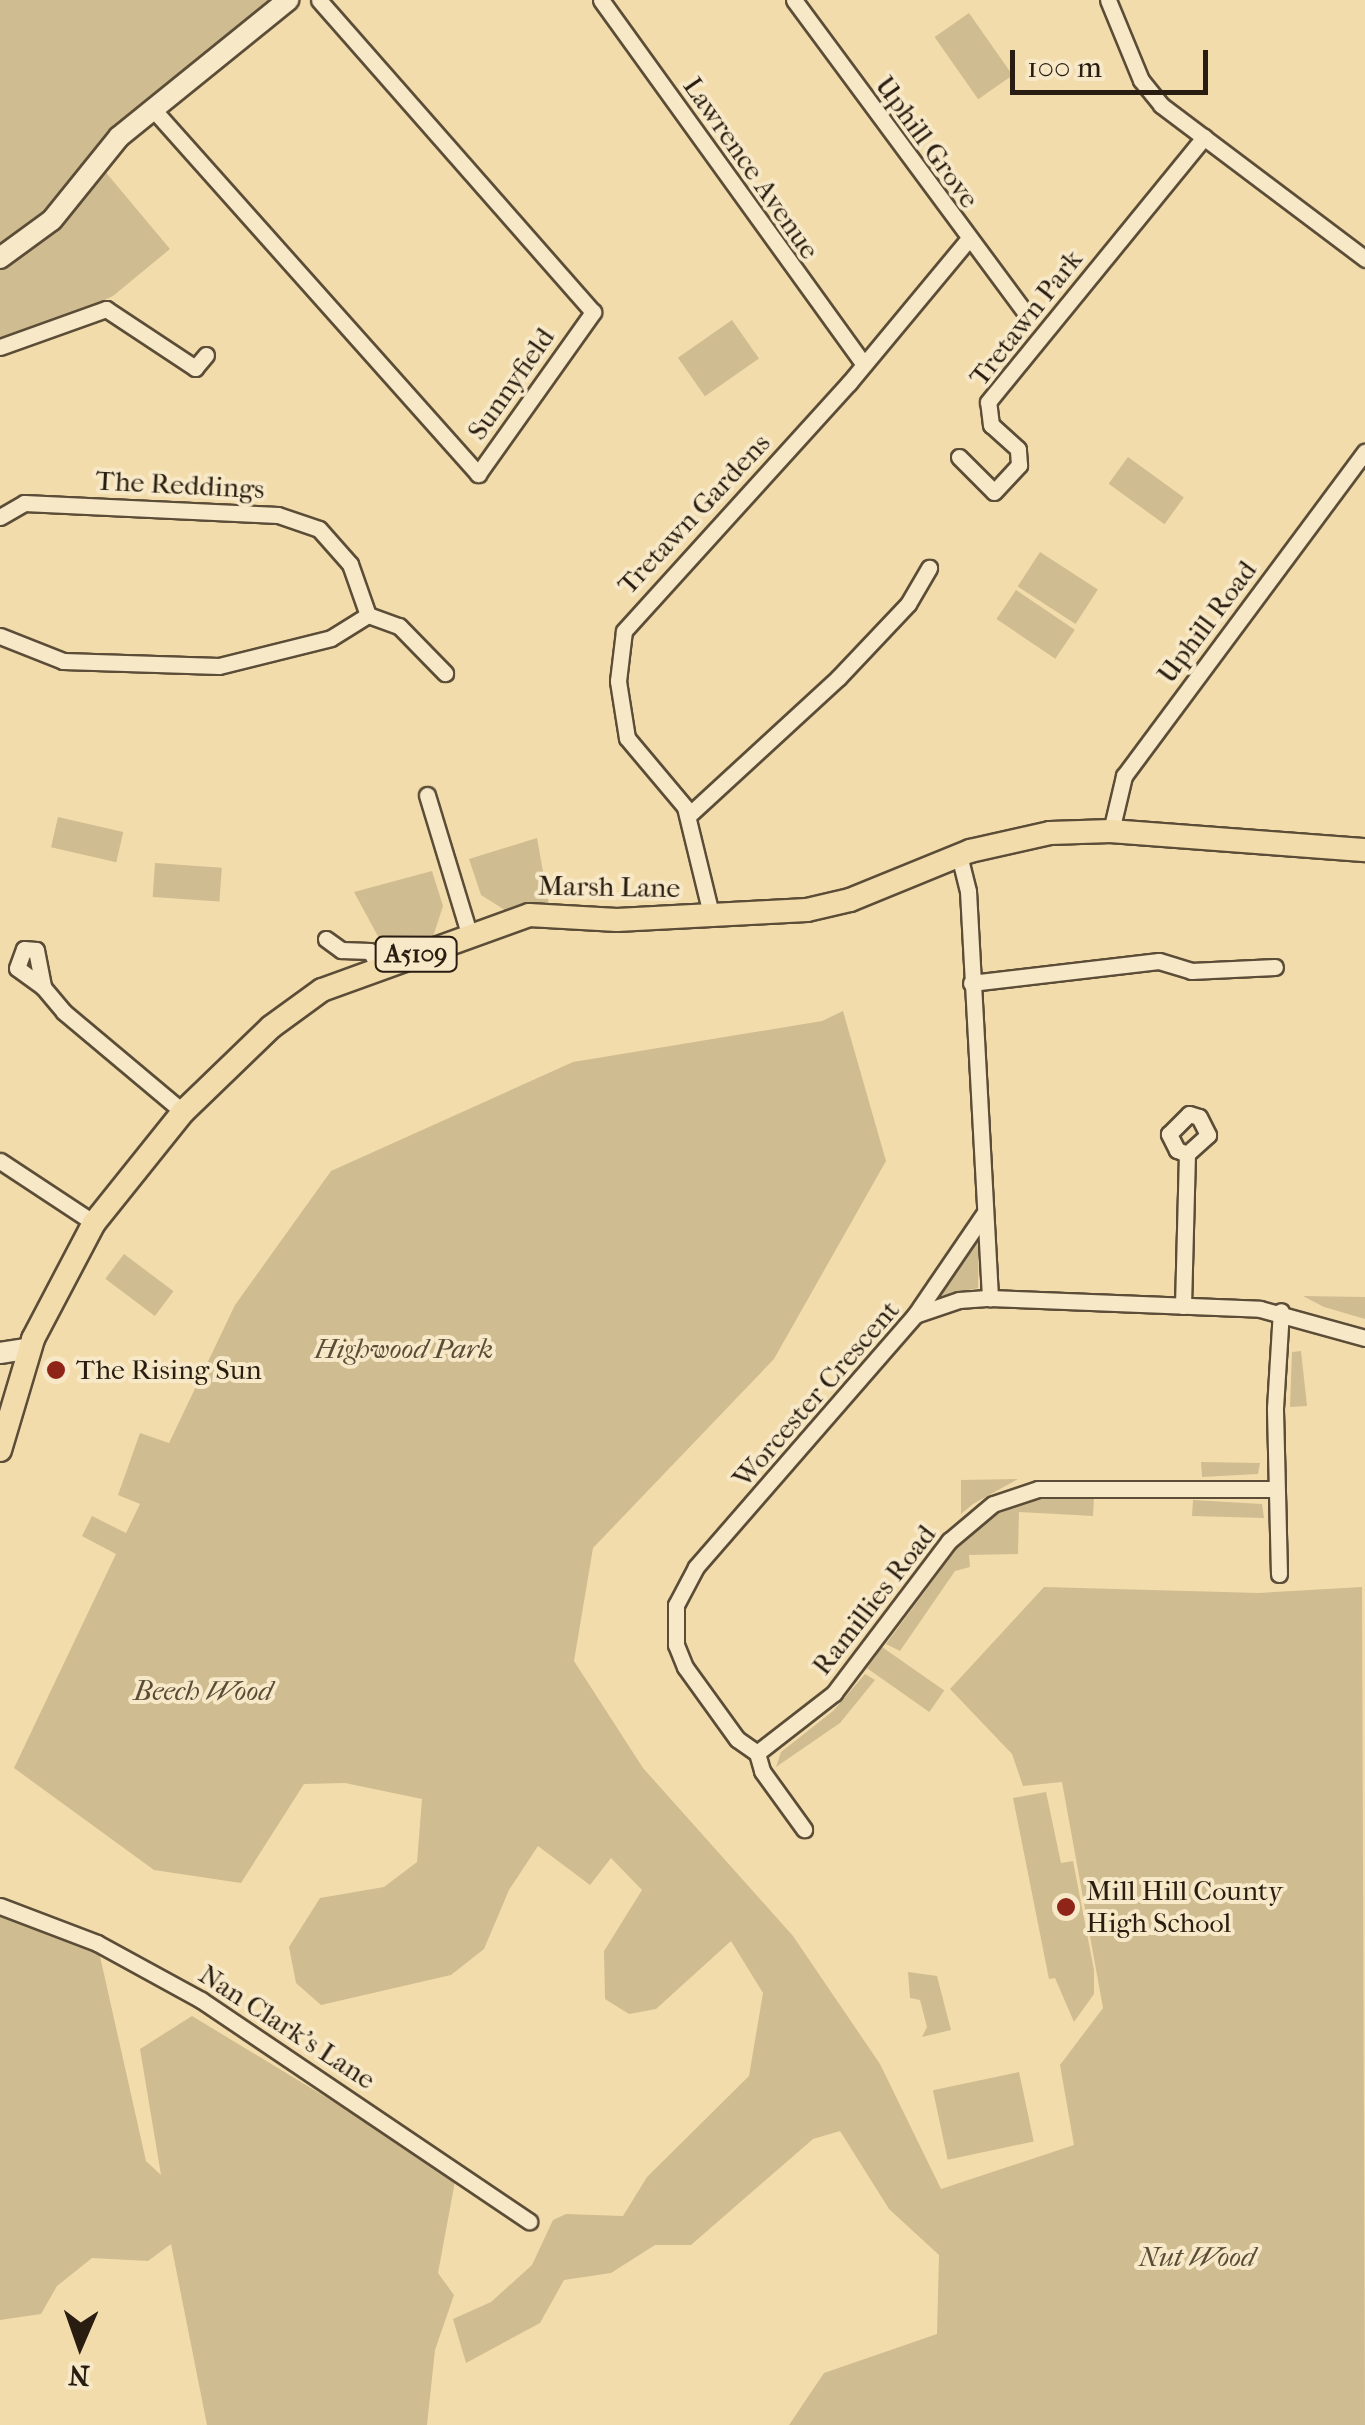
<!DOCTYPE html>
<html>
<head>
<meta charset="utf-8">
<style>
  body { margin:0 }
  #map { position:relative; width:1365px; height:2425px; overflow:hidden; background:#f3dcab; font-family:"IM FELL French Canon",serif }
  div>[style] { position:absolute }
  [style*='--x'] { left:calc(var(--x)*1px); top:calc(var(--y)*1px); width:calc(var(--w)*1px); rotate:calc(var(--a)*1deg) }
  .green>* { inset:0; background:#d0bc91; transform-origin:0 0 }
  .roads { filter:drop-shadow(2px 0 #5b4d37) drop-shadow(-2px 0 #5b4d37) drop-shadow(0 2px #5b4d37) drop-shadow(0 -2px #5b4d37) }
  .street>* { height:15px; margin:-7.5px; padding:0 7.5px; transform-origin:7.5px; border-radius:7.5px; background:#f7e8c8 }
  .secondary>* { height:20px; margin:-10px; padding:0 10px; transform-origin:10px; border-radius:10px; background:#f7e8c8 }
  .primary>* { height:22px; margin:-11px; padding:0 11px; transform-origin:11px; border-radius:11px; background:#f3dcab }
  .dots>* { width:28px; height:28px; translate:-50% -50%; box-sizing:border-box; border:5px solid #f7e8c8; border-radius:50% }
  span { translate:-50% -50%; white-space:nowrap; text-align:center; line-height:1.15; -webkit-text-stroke:8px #f7e8c8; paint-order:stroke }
  .shield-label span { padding:2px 8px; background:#f7e8c8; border:2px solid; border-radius:8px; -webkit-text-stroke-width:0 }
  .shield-label { font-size:25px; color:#281d10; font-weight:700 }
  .street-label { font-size:28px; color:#281d10 }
  .park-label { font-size:28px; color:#5a4d37; font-style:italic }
  .poi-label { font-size:28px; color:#281d10 }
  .left { translate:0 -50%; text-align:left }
  .north { position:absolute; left:30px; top:2295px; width:100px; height:100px; -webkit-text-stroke:8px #f7e8c8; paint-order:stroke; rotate:182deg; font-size:28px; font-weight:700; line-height:40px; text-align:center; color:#281d10 }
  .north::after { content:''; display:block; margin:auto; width:35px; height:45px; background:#281d10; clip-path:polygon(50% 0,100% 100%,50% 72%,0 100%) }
  .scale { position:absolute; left:1010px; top:50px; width:198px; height:45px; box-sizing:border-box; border:5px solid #281d10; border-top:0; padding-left:12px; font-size:30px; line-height:35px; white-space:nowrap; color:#281d10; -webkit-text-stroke:8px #f7e8c8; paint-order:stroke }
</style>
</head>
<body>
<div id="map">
  <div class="green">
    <i style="clip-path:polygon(0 0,288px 0,98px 163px,170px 249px,113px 296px,0 348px)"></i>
    <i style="left:969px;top:13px;width:76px;height:42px;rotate:55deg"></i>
    <i style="left:732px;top:320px;width:47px;height:66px;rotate:55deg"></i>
    <i style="left:1128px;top:457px;width:69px;height:33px;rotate:36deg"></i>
    <i style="left:1040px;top:552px;width:69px;height:41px;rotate:33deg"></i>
    <i style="left:1016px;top:590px;width:71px;height:35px;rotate:34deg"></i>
    <i style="left:58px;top:817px;width:67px;height:31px;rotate:13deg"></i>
    <i style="clip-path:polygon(537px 838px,549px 905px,508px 912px,481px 895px,469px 859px)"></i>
    <i style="left:155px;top:863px;width:67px;height:34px;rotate:4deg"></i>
    <i style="clip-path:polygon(432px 871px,443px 906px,433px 937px,387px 953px,354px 892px)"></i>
    <i style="clip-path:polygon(843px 1011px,886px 1161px,774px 1359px,593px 1548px,574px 1661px,643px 1768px,793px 1936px,880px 2064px,941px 2189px,1074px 2145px,1060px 2065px,1103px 2008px,1062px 1782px,1023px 1786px,1012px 1754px,950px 1689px,1044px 1587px,1259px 1593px,1362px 1587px,1365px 2425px,789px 2425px,824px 2373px,937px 2334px,939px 2255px,889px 2209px,840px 2131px,813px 2139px,691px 2245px,655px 2245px,611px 2273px,564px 2280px,540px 2323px,466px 2363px,453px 2319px,491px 2302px,532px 2265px,553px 2220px,566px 2214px,623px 2216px,647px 2177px,749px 2076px,763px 1993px,731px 1941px,656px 2009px,629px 2014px,605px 1999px,604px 1951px,642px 1890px,611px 1858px,590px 1885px,538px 1846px,509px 1890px,484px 1949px,451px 1975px,321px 2005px,296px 1983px,289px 1947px,320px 1898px,384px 1887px,417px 1862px,422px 1799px,345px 1783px,304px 1784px,241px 1883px,154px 1870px,14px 1768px,116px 1554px,82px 1536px,92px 1516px,126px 1533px,140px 1504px,118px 1495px,140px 1433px,169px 1443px,235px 1305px,331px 1171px,573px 1062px,822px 1021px)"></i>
    <i style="clip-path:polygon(979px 1240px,978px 1288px,935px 1297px,973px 1243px)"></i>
    <i style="left:124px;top:1254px;width:62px;height:31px;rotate:37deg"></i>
    <i style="clip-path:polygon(1303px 1296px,1365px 1297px,1365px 1319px,1324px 1307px)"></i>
    <i style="clip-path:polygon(1301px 1351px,1307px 1406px,1290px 1407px,1292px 1352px)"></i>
    <i style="clip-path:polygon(1201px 1462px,1260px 1463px,1258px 1474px,1202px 1477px)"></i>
    <i style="clip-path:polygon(1018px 1479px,973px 1504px,961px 1514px,961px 1480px)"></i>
    <i style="clip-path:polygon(1094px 1497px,1093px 1516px,1019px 1512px,1018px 1554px,969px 1555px,970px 1567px,955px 1571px,900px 1651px,886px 1644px,976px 1523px,1019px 1505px,1020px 1498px)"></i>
    <i style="clip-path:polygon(1193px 1500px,1262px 1504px,1264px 1518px,1192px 1516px)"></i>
    <i style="left:882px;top:1647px;width:76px;height:26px;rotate:35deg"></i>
    <i style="clip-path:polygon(865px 1674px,875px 1680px,840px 1723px,776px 1767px,781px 1752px,833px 1711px)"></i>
    <i style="clip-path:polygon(1046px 1792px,1061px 1863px,1073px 1861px,1094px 1970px,1094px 1994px,1074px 2022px,1055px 1978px,1049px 1979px,1013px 1798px)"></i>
    <i style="clip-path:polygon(0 1906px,97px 1943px,146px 2161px,161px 2175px,140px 2049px,192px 2016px,456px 2176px,438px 2273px,454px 2295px,435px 2350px,427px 2425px,207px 2425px,171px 2244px,148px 2261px,92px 2258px,57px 2286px,41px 2314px,0 2320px)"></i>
    <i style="clip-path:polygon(908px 1972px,937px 1976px,951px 2030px,922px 2037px,927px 2027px,920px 2000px,910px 1998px)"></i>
    <i style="left:1019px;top:2072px;width:71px;height:88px;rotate:78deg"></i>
  </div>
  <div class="roads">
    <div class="street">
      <i style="--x:601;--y:0;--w:448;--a:54.2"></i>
      <i style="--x:794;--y:0;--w:387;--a:53.5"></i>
      <i style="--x:1108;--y:0;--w:87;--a:67.6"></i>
      <i style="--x:1141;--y:80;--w:32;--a:51"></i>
      <i style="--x:1161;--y:105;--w:256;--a:37"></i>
      <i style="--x:153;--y:109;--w:489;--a:48.3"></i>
      <i style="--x:478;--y:474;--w:199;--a:-54.6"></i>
      <i style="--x:593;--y:312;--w:415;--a:-131.3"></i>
      <i style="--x:0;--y:347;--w:113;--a:-19.7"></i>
      <i style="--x:106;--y:309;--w:107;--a:33.5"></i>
      <i style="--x:195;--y:368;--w:17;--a:-50"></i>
      <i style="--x:959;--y:457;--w:49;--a:45"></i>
      <i style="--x:994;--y:492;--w:37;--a:-47"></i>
      <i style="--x:1019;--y:465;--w:16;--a:-94"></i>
      <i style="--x:1018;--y:449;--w:36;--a:-138"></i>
      <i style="--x:991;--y:425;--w:23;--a:-97"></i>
      <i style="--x:988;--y:402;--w:342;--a:-50.8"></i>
      <i style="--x:0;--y:517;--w:28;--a:-30"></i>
      <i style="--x:24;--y:503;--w:254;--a:2.7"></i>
      <i style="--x:278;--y:515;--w:43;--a:18.9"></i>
      <i style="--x:319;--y:529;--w:47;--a:48.5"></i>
      <i style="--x:350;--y:564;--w:54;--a:70.6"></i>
      <i style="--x:368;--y:615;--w:33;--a:20"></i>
      <i style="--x:399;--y:626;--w:66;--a:45.6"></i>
      <i style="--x:0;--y:636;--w:68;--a:21.6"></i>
      <i style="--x:63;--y:661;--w:156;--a:1.8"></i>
      <i style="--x:219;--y:666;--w:115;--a:-14"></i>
      <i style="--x:331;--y:638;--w:44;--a:-31.9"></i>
      <i style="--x:427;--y:795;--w:144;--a:73.1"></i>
      <i style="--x:688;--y:816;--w:204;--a:-42.6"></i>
      <i style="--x:838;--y:678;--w:102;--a:-46.6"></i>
      <i style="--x:908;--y:604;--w:42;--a:-59.7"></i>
      <i style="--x:1111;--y:831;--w:57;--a:-76.7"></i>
      <i style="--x:1124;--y:776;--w:404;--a:-53.4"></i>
      <i style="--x:959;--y:855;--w:37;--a:76"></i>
      <i style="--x:968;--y:891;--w:408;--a:86.9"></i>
      <i style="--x:712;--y:918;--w:114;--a:-103.7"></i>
      <i style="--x:685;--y:807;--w:90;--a:-130"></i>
      <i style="--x:627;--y:738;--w:58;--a:-99"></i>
      <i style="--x:618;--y:681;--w:50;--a:-83.2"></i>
      <i style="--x:624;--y:631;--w:335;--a:-47.8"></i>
      <i style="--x:849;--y:383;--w:185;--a:-50.3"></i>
      <i style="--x:326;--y:939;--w:19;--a:36"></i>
      <i style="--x:341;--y:950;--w:29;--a:2"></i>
      <i style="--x:370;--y:951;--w:20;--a:60"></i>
      <i style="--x:971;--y:983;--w:189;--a:-6.7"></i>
      <i style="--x:1159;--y:961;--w:34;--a:17"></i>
      <i style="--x:1191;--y:971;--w:84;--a:-2.7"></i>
      <i style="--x:43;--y:987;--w:32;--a:-144"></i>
      <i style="--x:17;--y:968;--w:20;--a:-70"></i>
      <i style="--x:24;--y:949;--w:12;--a:5"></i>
      <i style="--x:36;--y:950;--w:38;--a:79"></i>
      <i style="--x:43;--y:987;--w:33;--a:50"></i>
      <i style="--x:64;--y:1012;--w:155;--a:40"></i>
      <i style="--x:0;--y:1161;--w:113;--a:33.4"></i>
      <i style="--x:1183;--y:1306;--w:152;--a:-88.5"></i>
      <i style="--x:1187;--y:1154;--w:11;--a:-158"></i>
      <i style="--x:1177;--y:1150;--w:18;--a:-117"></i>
      <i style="--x:1169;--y:1134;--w:28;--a:-45"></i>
      <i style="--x:1189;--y:1114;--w:10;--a:17"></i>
      <i style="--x:1199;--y:1117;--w:20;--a:63"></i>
      <i style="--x:1208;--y:1135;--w:28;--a:138"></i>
      <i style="--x:915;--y:1315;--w:122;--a:-55.7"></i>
      <i style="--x:1279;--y:1574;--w:166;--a:-91.4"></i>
      <i style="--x:1275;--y:1408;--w:97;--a:-86.5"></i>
      <i style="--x:757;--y:1753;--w:24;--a:-145"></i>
      <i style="--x:737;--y:1739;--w:89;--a:-125.8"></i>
      <i style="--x:685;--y:1667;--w:24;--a:-112"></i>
      <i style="--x:676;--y:1645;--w:40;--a:-90"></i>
      <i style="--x:676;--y:1605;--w:43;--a:-62.2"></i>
      <i style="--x:696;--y:1567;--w:334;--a:-49"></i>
      <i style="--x:915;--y:1315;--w:46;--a:-18.8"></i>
      <i style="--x:959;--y:1300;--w:31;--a:-4"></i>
      <i style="--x:990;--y:1298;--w:270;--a:2.3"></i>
      <i style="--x:1260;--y:1309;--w:109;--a:15.4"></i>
      <i style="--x:757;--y:1753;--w:98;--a:-37.9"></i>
      <i style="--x:834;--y:1693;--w:191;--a:-52.9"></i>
      <i style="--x:949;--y:1541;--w:57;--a:-40.1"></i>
      <i style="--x:993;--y:1504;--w:47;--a:-18.4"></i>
      <i style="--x:1038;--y:1489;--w:238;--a:0"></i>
      <i style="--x:757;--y:1753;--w:19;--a:74"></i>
      <i style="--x:762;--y:1771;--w:72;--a:54.1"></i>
      <i style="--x:0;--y:1906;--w:104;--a:20.9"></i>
      <i style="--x:97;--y:1943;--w:119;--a:28.7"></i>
      <i style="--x:201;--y:2000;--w:396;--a:34"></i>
    </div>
    <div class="secondary">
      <i style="--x:0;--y:258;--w:64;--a:-36.2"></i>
      <i style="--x:52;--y:220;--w:107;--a:-51.1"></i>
      <i style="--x:119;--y:137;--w:218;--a:-39"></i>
      <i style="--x:0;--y:1353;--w:30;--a:-9"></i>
    </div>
    <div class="primary">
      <i style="--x:0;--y:1450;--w:116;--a:-73.4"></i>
      <i style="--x:33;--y:1339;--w:131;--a:-62.3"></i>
      <i style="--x:94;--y:1223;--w:142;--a:-51.3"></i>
      <i style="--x:183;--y:1112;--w:122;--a:-44"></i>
      <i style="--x:271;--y:1027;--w:63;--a:-36"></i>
      <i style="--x:322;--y:990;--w:220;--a:-19.9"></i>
      <i style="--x:529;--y:915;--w:88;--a:3.3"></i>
      <i style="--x:617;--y:920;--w:190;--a:-3"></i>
      <i style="--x:807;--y:910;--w:44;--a:-13.1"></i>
      <i style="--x:850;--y:900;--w:130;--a:-22.2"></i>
      <i style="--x:970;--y:851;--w:82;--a:-12.7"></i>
      <i style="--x:1050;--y:833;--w:61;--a:-1.9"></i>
      <i style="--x:1111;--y:831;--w:255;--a:4.3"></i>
    </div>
  </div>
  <div class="dots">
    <i style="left:56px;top:1370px;background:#8f2418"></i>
    <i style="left:1066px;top:1907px;background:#8f2418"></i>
  </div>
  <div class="shield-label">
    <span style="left:416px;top:954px">A5109</span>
  </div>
  <div class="street-label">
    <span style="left:927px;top:142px;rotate:54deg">Uphill Grove</span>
    <span style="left:751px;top:168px;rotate:55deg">Lawrence Avenue</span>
    <span style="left:1026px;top:318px;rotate:-52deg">Tretawn Park</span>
    <span style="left:511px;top:384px;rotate:-55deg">Sunnyfield</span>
    <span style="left:180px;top:485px;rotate:3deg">The Reddings</span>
    <span style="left:694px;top:514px;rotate:-47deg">Tretawn Gardens</span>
    <span style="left:1207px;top:622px;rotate:-53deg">Uphill Road</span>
    <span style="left:609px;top:887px;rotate:1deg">Marsh Lane</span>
    <span style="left:816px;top:1394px;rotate:-49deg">Worcester Crescent</span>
    <span style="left:874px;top:1600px;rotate:-52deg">Ramillies Road</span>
    <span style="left:287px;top:2027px;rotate:33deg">Nan Clark's Lane</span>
  </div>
  <div class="park-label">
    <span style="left:404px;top:1349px">Highwood Park</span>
    <span style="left:203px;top:1691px">Beech Wood</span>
    <span style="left:1197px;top:2257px">Nut Wood</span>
  </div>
  <div class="poi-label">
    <span class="left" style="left:76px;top:1370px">The Rising Sun</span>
    <span class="left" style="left:1086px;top:1907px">Mill Hill County<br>High School</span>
  </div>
  <div class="north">N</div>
  <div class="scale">100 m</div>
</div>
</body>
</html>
